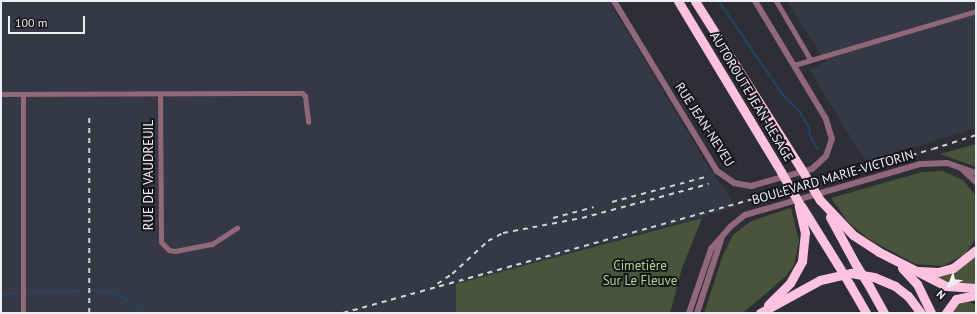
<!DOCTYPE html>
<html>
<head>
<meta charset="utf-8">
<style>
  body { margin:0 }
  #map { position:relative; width:977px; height:314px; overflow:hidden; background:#2e2e37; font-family:"PT Sans",sans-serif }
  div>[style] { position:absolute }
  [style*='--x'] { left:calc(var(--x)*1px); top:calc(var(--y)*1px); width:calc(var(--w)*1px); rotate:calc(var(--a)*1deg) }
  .built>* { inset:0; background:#373846 }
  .green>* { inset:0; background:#4a543a }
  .stream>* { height:1.5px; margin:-0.75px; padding:0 0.75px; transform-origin:0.75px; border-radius:0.75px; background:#234565 }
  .minor>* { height:5px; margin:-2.5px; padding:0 2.5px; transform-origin:2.5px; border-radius:2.5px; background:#90687a }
  .tertiary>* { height:6px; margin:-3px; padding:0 3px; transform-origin:3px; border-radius:3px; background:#90687a }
  .motorway>* { height:9px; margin:-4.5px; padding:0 4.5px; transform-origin:4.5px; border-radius:4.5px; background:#fec2de }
  .rail>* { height:1.5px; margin-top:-0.75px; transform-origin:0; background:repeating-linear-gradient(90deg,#d2d2d8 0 5px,transparent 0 10px) }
  .motorway-bridge>* { height:9px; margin:-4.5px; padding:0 4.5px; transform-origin:4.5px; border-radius:4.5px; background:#fec2de }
  span { translate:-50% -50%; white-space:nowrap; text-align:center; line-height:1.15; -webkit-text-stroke:4px #17171b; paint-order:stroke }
  .street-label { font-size:13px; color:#edeef3 }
  .park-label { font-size:13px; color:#b7d28c }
  .frame { position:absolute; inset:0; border:2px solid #edeef3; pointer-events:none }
  .north { position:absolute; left:929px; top:266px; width:40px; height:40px; -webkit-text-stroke:3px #17171b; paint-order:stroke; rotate:222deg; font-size:11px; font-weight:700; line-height:16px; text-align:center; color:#edeef3 }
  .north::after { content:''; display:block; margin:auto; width:14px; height:18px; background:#edeef3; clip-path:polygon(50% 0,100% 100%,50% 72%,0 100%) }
  .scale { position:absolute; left:8px; top:16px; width:77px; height:18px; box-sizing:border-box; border:2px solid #edeef3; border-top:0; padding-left:5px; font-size:12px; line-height:14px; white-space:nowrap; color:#edeef3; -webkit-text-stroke:3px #17171b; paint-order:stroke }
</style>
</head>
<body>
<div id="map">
  <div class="built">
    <i style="clip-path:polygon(1px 1px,609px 1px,706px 163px,737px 207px,456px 284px,456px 313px,1px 313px)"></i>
    <i style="clip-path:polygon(787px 1px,976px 1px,976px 128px,866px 162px,809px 69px,826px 62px)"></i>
  </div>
  <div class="green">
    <i style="clip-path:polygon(976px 144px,976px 167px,940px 154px)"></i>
    <i style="clip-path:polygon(943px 171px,963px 180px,976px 196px,976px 238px,965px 254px,943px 266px,915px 264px,869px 239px,849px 223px,831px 198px,922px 172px)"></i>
    <i style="clip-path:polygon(791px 208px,799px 241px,794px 265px,786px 276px,743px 313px,704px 313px,723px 255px,733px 235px,751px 221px)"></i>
    <i style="clip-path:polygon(702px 218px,682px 268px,670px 313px,456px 313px,456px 284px)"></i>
    <i style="clip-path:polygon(976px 256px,976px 286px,956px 285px,933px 277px,960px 269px)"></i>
    <i style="clip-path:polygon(968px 302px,976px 305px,976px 313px,953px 313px,960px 304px)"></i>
  </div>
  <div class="stream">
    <i style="--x:719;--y:1;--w:115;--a:55.6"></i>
    <i style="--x:784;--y:96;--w:23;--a:45"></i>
    <i style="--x:800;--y:112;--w:19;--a:58"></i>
    <i style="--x:810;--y:128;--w:7;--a:90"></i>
    <i style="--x:810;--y:135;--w:16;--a:60"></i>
    <i style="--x:91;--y:291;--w:24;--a:2"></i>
    <i style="--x:115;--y:292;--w:37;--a:34"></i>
    <i style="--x:28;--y:293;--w:53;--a:-2.2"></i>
    <i style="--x:1;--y:295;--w:17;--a:-7"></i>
  </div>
  <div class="minor">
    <i style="--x:776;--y:1;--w:67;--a:59.6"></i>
    <i style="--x:794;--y:65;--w:190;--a:-16.5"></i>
    <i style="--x:1;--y:94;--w:301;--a:-0.2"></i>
    <i style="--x:302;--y:93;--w:4;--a:45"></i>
    <i style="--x:305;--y:96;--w:26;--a:83"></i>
    <i style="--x:23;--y:94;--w:219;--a:90"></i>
    <i style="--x:160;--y:95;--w:147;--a:89.6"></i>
    <i style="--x:161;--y:242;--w:11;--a:45"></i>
    <i style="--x:169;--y:250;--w:6;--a:9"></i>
    <i style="--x:175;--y:251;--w:38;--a:-11"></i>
    <i style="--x:212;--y:244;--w:30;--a:-33"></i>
  </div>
  <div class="tertiary">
    <i style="--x:614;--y:1;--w:199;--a:58.8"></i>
    <i style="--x:717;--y:171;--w:21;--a:35"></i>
    <i style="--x:734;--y:183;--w:17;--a:10"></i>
    <i style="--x:751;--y:186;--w:63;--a:-15.6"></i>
    <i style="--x:812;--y:169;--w:19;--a:-43"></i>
    <i style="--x:826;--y:156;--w:18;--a:-71"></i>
    <i style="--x:832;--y:139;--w:21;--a:-107"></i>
    <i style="--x:826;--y:119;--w:138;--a:-121"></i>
    <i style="--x:962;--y:169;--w:19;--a:43"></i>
    <i style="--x:689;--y:313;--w:68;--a:-71"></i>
    <i style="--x:711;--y:249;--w:29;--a:-49"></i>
    <i style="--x:730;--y:227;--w:19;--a:-39"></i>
    <i style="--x:745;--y:215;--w:183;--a:-16.2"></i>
    <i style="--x:921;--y:164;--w:26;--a:-2"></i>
    <i style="--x:947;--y:163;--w:31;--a:19"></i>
    <i style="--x:697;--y:313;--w:77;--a:-71.8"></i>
  </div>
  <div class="motorway">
    <i style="--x:678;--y:1;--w:200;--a:58.9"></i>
    <i style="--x:695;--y:1;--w:196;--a:57.7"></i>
    <i style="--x:820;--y:200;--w:48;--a:46.7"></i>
    <i style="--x:853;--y:235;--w:31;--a:33"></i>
    <i style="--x:879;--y:252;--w:75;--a:26.9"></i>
    <i style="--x:946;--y:286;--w:30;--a:4"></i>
    <i style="--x:802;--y:207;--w:68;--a:58.2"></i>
    <i style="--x:830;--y:217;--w:55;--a:61.6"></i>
    <i style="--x:902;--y:268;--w:22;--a:47"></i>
    <i style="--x:917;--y:284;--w:32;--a:64"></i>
    <i style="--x:918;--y:271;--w:20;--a:3"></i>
    <i style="--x:938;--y:272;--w:16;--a:-15"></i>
    <i style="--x:953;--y:268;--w:29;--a:-38"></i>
    <i style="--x:868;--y:284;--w:33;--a:61"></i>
    <i style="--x:850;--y:285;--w:32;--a:60"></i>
    <i style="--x:768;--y:305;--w:31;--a:-45"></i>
    <i style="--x:790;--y:283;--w:25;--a:-61"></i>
    <i style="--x:802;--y:261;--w:28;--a:-84"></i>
    <i style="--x:805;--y:233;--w:28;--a:-103"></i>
    <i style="--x:760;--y:313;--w:68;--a:-28.8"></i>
    <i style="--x:820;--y:280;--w:32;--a:-13"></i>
    <i style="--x:851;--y:273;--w:23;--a:10"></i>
    <i style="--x:874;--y:277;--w:23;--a:23"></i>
    <i style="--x:895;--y:286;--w:16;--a:38"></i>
    <i style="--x:908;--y:296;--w:21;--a:53"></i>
    <i style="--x:946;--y:313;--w:17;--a:-54"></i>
    <i style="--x:956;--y:299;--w:20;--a:-11"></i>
  </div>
  <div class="rail">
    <i style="--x:612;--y:202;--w:96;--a:-15"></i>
    <i style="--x:553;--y:218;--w:42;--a:-15"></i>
    <i style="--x:437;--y:284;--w:18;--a:-34"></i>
    <i style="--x:452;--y:274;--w:49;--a:-42.5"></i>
    <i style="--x:488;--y:241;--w:17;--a:-28"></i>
    <i style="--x:503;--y:233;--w:80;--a:-10.8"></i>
    <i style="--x:582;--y:218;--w:131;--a:-15"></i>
    <i style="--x:89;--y:313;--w:195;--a:-90"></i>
    <i style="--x:343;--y:313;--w:612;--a:-15.53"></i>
    <i style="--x:933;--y:149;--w:45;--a:-18"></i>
  </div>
  <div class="motorway-bridge">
    <i style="--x:800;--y:167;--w:39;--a:59"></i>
    <i style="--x:781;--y:172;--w:39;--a:60"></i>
    <i style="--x:838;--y:265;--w:23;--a:59"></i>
    <i style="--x:856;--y:265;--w:22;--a:58"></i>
  </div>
  <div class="street-label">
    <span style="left:751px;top:97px;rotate:59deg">AUTOROUTE JEAN-LESAGE</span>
    <span style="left:704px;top:125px;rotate:57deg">RUE JEAN-NEVEU</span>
    <span style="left:149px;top:175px;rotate:-90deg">RUE DE VAUDREUIL</span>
    <span style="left:833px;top:178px;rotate:-16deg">BOULEVARD MARIE-VICTORIN</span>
  </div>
  <div class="park-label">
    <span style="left:640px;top:274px">Cimetière<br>Sur Le Fleuve</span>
  </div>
  <div class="frame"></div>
  <div class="north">N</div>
  <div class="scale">100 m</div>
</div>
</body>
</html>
